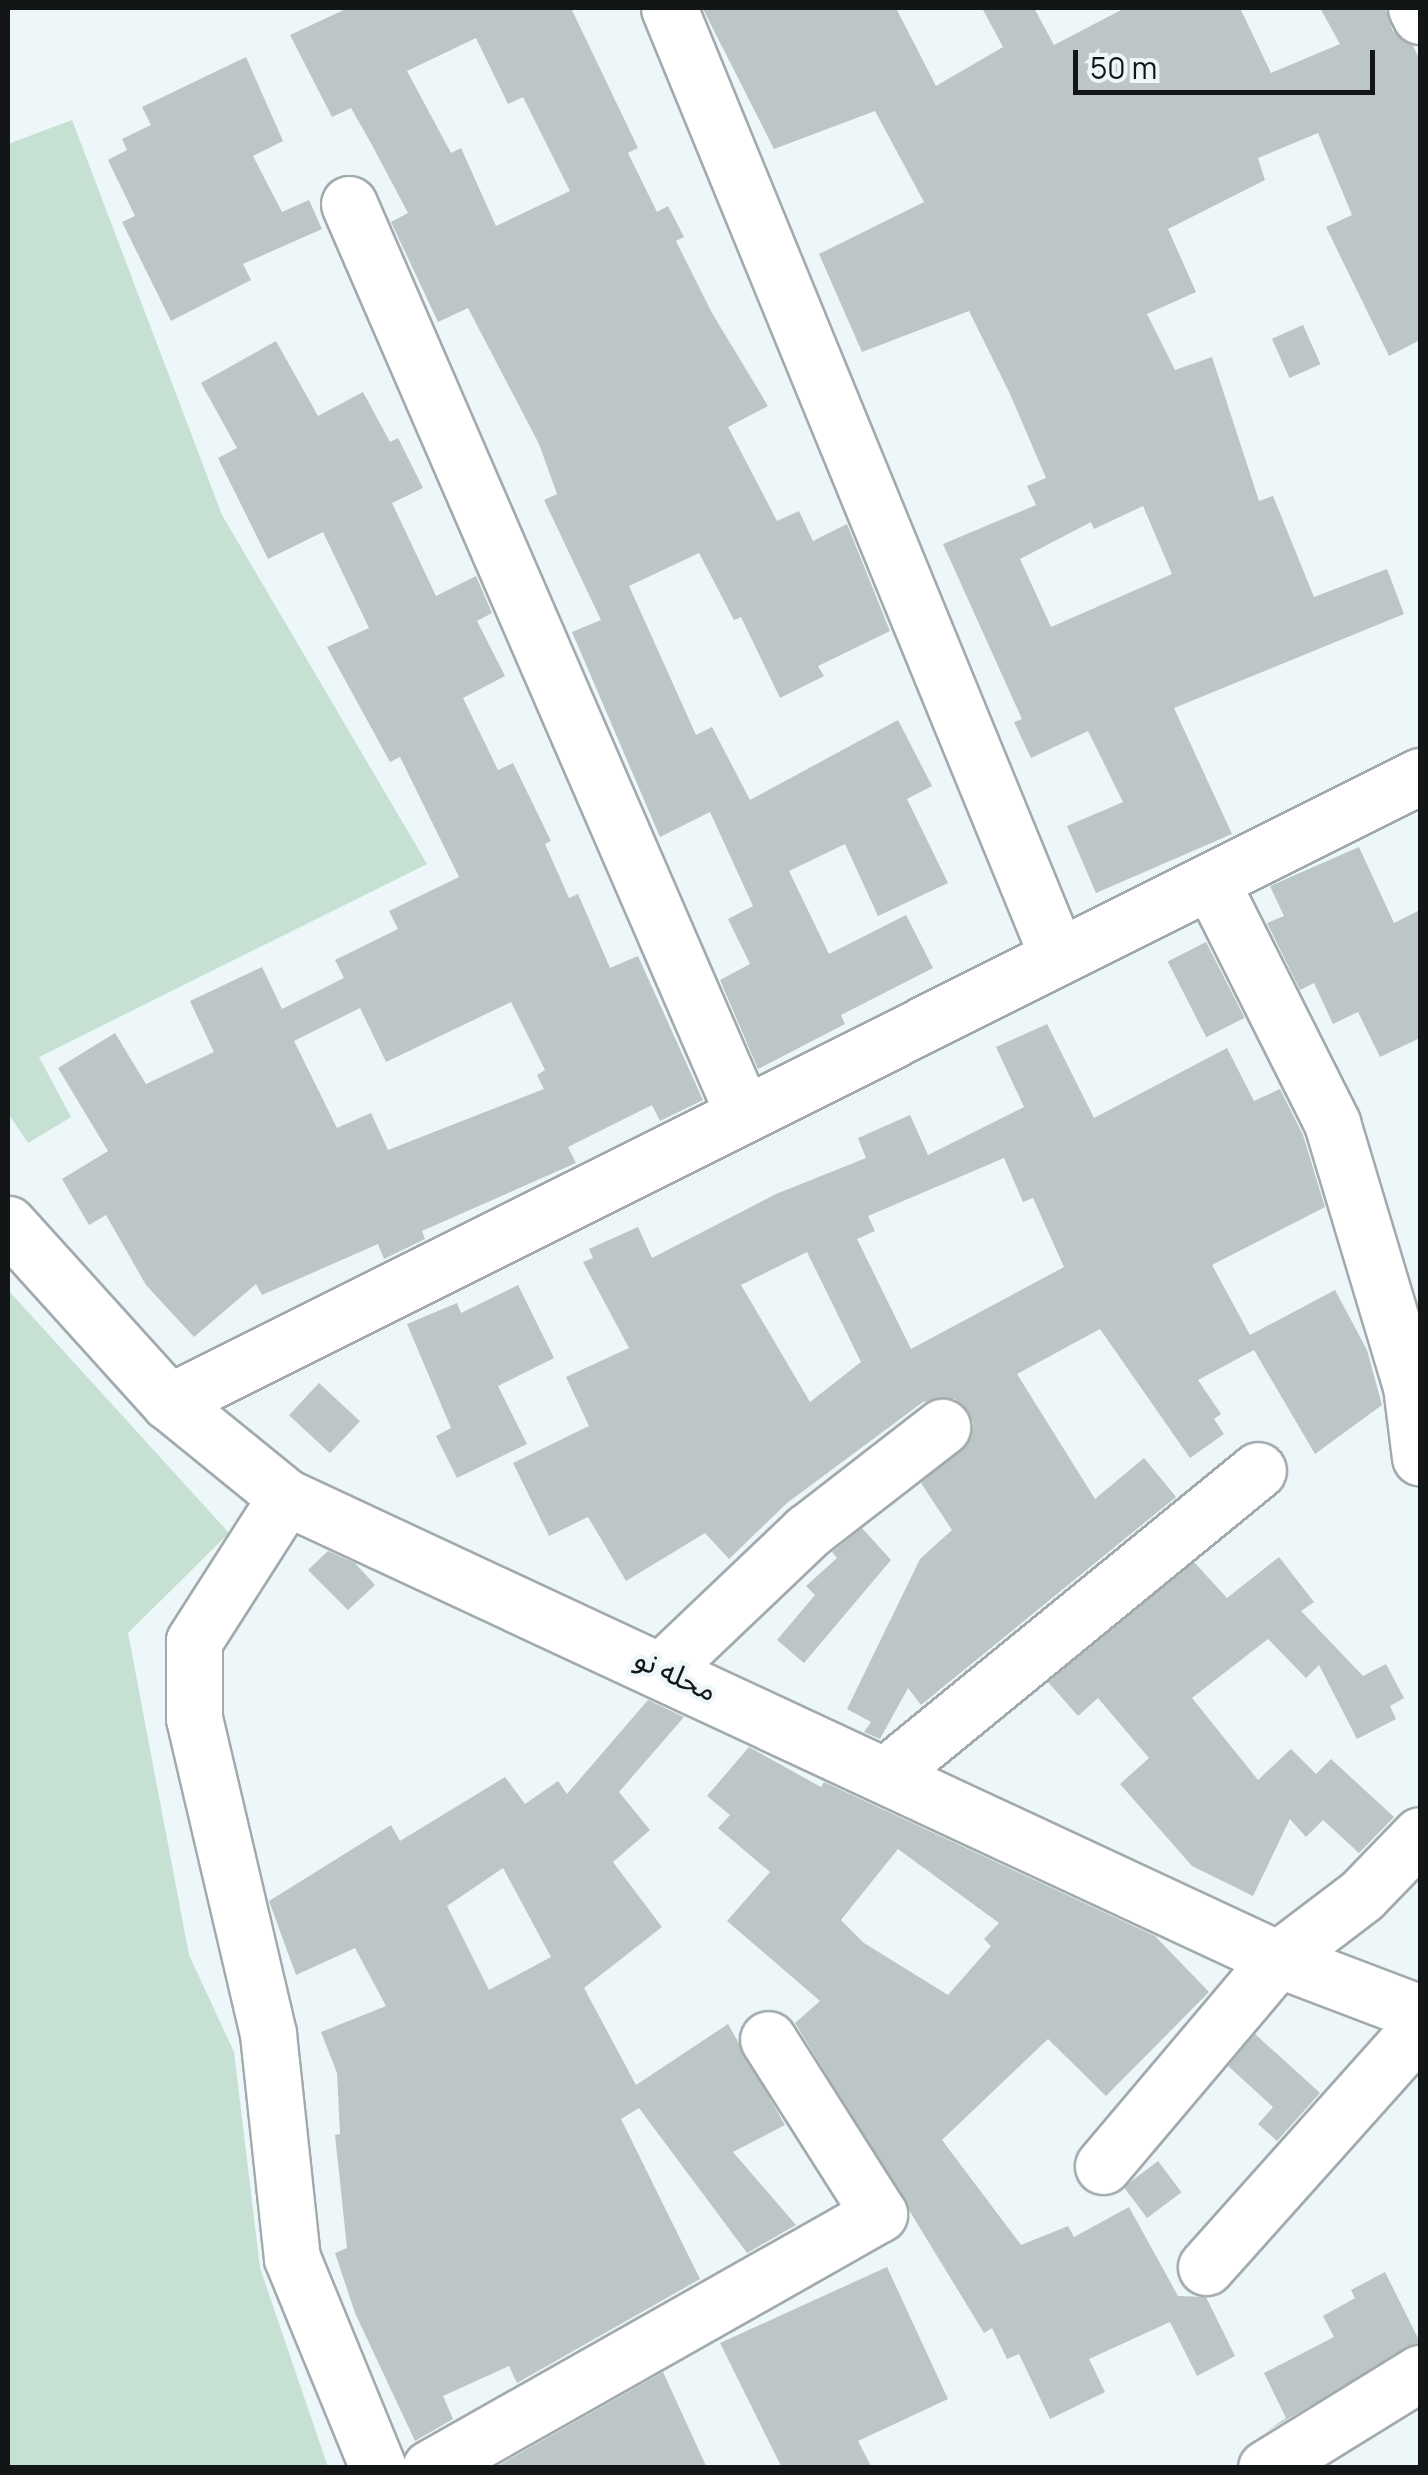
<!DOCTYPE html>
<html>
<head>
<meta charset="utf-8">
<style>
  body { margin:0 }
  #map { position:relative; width:1428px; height:2475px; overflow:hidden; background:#edf6f9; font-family:Manrope,"Noto Sans Arabic",sans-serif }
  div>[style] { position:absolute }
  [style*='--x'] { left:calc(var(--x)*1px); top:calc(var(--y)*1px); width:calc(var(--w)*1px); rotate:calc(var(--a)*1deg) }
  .green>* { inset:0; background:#c6e0d3 }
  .building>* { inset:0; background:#bdc6c6; transform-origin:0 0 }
  .roads { filter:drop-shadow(2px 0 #a2aaad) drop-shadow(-2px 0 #a2aaad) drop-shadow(0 2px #a2aaad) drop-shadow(0 -2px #a2aaad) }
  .minor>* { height:55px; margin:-27.5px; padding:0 27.5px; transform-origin:27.5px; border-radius:27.5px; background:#fff }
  span { translate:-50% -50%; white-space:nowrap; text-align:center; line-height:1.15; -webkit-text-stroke:9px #edf6f9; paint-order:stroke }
  .street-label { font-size:30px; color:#131617 }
  .frame { position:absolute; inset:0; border:10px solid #131617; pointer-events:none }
  .scale { position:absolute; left:1073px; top:50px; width:302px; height:45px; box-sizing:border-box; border:5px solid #131617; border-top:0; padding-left:12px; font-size:30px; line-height:35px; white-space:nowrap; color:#131617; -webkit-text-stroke:8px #edf6f9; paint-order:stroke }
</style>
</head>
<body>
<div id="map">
  <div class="green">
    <i style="clip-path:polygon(72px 120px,222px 515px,427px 864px,39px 1057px,71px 1117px,28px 1143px,8px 1113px,8px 144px)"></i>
    <i style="clip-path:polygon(8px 1290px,229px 1533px,128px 1633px,189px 1955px,234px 2052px,260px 2268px,328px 2467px,8px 2467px)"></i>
  </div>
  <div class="building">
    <i style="clip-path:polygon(evenodd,348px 8px,571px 8px,638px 148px,628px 153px,657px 212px,668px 206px,684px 237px,676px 241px,712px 313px,768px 406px,728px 427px,777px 521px,799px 511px,813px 541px,847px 524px,890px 631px,818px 666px,824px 676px,780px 698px,741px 617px,734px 620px,699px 553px,629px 586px,696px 735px,712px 727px,750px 800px,898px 720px,932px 786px,907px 799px,948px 883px,878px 916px,845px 844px,789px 871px,829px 954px,906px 915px,933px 968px,841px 1015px,845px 1024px,758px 1069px,720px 980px,750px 964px,728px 919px,753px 906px,710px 812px,660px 837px,572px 632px,601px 620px,544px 500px,557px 494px,539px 444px,468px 308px,438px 322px,391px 222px,408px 213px,372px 145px,351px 108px,332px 117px,290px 35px,348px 8px,476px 38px,508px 104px,523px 97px,570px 191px,496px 226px,461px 148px,451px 153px,407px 71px,476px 38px)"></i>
    <i style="clip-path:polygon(evenodd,703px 9px,896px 8px,936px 86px,1003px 47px,982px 8px,1034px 8px,1054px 45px,1125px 8px,1240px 8px,1271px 73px,1340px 44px,1320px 8px,1385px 8px,1393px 31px,1413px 46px,1420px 60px,1420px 340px,1389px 356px,1326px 227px,1352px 215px,1318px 133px,1258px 158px,1265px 180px,1168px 229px,1196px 292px,1147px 314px,1175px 370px,1212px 357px,1259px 501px,1273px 496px,1314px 597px,1387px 569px,1404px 614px,1174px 708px,1232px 834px,1096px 893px,1067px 826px,1123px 802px,1088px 731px,1031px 758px,1014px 722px,1022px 719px,943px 544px,1036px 505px,1027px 486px,1046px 478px,1010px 394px,969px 311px,862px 352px,819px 254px,924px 202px,875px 111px,774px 149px,703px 9px,1143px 506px,1172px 574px,1051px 627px,1020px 559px,1091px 522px,1094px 529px,1143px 506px)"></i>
    <i style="clip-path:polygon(246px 57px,283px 141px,253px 156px,282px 212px,309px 200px,322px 229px,243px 264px,251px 280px,171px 321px,122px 222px,135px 216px,108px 160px,127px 150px,122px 139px,151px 125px,142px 107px)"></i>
    <i style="left:1303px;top:325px;width:43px;height:34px;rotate:66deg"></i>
    <i style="clip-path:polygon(evenodd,276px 341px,318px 416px,363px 392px,390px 442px,398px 438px,423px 488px,392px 503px,436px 596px,476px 576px,492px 613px,477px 621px,505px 676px,463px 698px,498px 770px,513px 763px,551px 841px,545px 844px,569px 898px,578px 894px,610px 968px,638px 956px,703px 1100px,660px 1121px,652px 1105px,568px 1147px,576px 1163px,422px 1231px,425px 1239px,384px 1259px,378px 1244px,262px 1295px,256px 1284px,194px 1337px,146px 1285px,106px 1215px,89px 1225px,62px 1179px,108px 1151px,58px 1068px,115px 1033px,146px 1084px,214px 1052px,190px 1001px,262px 967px,282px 1009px,344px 978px,335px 960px,398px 929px,389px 911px,459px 877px,400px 757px,390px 762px,327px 647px,369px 628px,323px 532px,268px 559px,218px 458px,237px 448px,201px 383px,276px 341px,511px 1002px,545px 1070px,537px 1075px,544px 1089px,388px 1150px,371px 1113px,337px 1128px,294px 1041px,360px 1008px,386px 1062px,511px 1002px)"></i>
    <i style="clip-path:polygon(1359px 847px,1394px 923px,1420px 910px,1420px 1038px,1380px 1057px,1358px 1012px,1333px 1024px,1314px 983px,1300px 990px,1267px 923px,1284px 916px,1270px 886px)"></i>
    <i style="left:1206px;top:942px;width:85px;height:43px;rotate:63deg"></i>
    <i style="clip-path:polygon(evenodd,1047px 1024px,1094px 1118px,1227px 1048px,1254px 1101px,1280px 1089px,1303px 1135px,1325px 1207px,1212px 1265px,1250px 1335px,1335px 1290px,1367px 1350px,1382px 1405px,1315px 1454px,1254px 1350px,1198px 1380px,1221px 1414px,1214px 1419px,1224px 1434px,1190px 1458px,1100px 1329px,1017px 1374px,1095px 1499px,1144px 1458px,1176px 1497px,921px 1705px,908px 1688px,880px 1739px,864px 1732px,871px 1722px,847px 1709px,920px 1559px,952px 1530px,921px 1483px,971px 1438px,973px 1422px,955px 1399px,923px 1402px,787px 1503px,729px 1559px,705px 1533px,626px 1581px,588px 1517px,549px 1536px,513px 1463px,589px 1426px,566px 1377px,629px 1348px,583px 1262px,593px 1258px,589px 1249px,638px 1227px,652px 1258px,776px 1194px,866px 1158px,858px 1138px,910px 1115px,928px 1155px,1024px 1107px,996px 1047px,1047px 1024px,1004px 1158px,1023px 1202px,1033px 1198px,1064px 1267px,911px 1349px,857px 1239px,875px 1231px,868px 1216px,1004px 1158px,1047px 1024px,807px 1252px,861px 1362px,810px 1402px,741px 1285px,807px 1252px)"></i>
    <i style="clip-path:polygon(518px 1285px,554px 1358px,498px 1386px,527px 1444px,457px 1478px,436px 1436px,451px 1428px,407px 1324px,457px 1303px,461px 1313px)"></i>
    <i style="left:319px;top:1383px;width:56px;height:44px;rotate:43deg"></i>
    <i style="clip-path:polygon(862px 1528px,891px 1560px,804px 1663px,777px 1640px,815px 1595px,806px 1586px,837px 1558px,832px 1552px)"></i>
    <i style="clip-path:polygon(328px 1551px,355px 1563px,375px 1585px,348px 1610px,308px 1570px)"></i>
    <i style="clip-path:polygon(1279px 1557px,1314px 1602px,1301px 1611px,1363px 1676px,1386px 1664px,1404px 1698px,1390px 1706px,1396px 1719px,1357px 1739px,1319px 1665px,1306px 1678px,1268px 1639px,1192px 1698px,1258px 1780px,1291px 1749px,1316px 1774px,1331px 1759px,1394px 1817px,1359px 1853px,1323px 1820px,1306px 1837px,1290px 1819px,1253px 1896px,1192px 1866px,1120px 1784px,1149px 1758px,1098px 1698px,1078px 1716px,1048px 1682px,1194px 1562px,1227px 1598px)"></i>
    <i style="clip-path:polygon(evenodd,648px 1700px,684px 1717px,619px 1792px,650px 1830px,613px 1862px,662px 1927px,584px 1988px,636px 2085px,728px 2024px,785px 2125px,733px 2152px,796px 2225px,747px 2253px,639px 2108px,621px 2119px,700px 2279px,517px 2383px,509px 2366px,443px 2396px,453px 2419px,415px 2441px,355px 2313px,335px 2253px,347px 2248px,335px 2135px,340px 2134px,337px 2073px,321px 2032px,386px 2006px,355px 1948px,296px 1975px,269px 1901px,391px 1825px,400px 1841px,505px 1777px,525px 1804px,558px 1781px,567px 1794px,648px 1700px,503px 1868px,551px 1957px,489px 1990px,447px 1906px,503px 1868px)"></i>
    <i style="clip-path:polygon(evenodd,749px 1747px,821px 1787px,824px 1782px,1155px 1936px,1209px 1992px,1106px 2096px,1048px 2039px,942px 2140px,1021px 2245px,1068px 2226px,1074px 2237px,1129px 2207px,1178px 2296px,1206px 2297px,1235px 2356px,1197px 2376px,1170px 2322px,1089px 2359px,1105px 2392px,1050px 2419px,1019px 2354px,1007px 2359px,992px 2328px,984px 2333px,795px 2023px,820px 2001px,727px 1921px,770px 1872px,718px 1828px,730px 1815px,707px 1796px,749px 1747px,898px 1849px,999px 1923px,984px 1939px,991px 1946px,948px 1995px,864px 1943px,841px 1920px,898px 1849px)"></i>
    <i style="clip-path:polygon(1255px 2034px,1320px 2093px,1277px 2141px,1258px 2124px,1273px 2107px,1228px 2066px)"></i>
    <i style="left:1158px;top:2161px;width:39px;height:43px;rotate:53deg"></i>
    <i style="clip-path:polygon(887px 2267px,948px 2399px,858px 2441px,872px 2468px,782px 2468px,720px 2343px)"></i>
    <i style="clip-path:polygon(1385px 2272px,1420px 2342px,1264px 2433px,1286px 2418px,1264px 2373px,1334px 2337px,1323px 2316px,1355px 2298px,1351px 2290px)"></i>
    <i style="clip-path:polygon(663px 2372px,707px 2468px,494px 2468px)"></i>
  </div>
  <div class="roads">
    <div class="minor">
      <i style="--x:669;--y:8;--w:1023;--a:67.72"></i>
      <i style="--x:1416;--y:8;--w:9;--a:63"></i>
      <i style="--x:349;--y:204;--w:991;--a:66.57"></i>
      <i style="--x:1211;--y:882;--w:270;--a:63.3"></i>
      <i style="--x:1332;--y:1123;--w:275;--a:73.3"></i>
      <i style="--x:1411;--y:1386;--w:72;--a:82.8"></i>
      <i style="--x:8;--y:1224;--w:240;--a:47.9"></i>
      <i style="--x:169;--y:1402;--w:151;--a:39.1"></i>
      <i style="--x:286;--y:1497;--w:1094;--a:24.97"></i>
      <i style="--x:1278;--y:1959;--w:152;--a:20.8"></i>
      <i style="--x:169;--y:1402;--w:1399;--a:-26.58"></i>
      <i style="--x:286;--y:1497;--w:171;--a:122.6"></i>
      <i style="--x:194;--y:1641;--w:77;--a:90"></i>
      <i style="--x:194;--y:1718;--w:325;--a:76.8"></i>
      <i style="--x:268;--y:2034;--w:225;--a:83.9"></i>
      <i style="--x:292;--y:2258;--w:227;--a:67.7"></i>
      <i style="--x:664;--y:1668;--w:199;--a:-43.6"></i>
      <i style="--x:808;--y:1531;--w:170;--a:-37.8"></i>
      <i style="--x:888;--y:1773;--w:478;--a:-39.3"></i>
      <i style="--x:1103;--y:2166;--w:271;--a:-49.8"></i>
      <i style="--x:1278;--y:1959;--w:106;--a:-37.3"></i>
      <i style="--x:1362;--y:1895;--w:83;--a:-46"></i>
      <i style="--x:1206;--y:2267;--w:321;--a:-48.2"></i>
      <i style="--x:430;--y:2468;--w:516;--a:-29.5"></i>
      <i style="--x:879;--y:2214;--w:207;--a:-122.4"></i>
      <i style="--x:1266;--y:2468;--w:181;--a:-31.7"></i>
    </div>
  </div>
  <div class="street-label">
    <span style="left:676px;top:1674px;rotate:25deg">محله نو</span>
  </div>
  <div class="frame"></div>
  <div class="scale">50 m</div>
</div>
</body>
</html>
